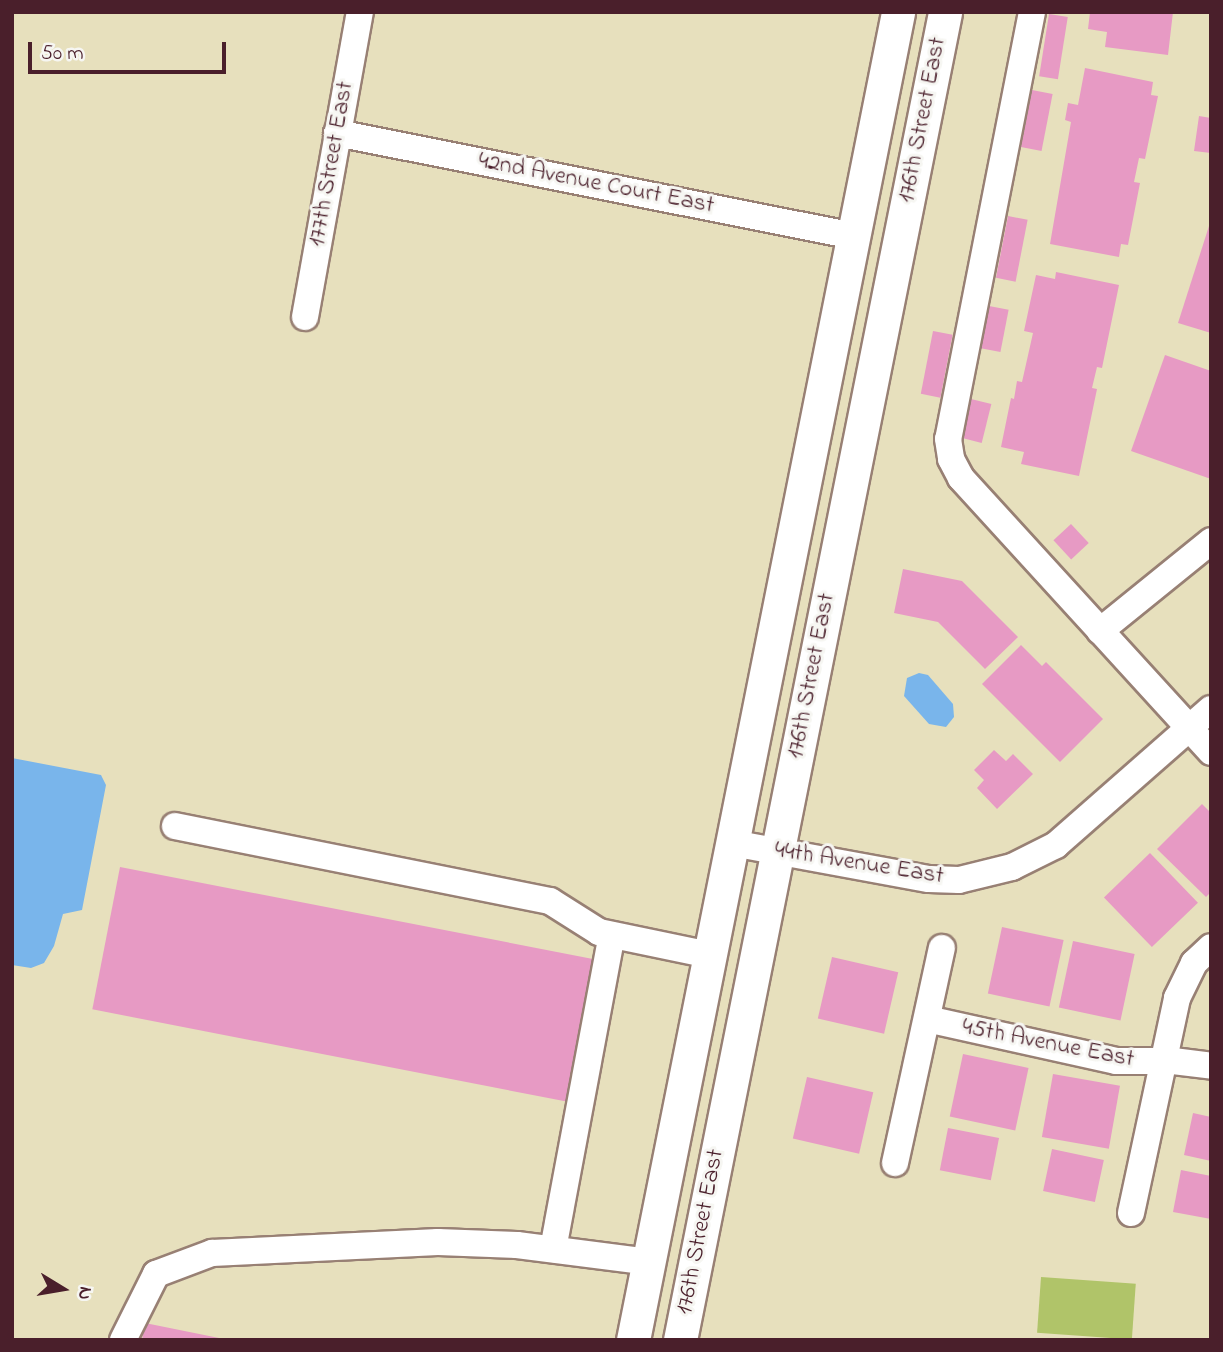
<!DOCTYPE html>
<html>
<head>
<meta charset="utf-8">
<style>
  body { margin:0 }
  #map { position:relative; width:1223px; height:1352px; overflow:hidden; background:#e7e0bd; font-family:"Indie Flower",sans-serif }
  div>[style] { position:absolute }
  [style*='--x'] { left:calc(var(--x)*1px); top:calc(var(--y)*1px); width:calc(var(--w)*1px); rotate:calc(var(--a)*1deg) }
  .green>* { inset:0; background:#b0c469; transform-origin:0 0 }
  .water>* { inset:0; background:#79b5eb }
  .building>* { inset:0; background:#e79ac4; transform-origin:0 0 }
  .roads { filter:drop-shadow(2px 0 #988074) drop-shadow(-2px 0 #988074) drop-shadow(0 2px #988074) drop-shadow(0 -2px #988074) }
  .minor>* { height:26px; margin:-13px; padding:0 13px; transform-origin:13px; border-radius:13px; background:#fff }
  .major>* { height:33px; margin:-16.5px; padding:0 16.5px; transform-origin:16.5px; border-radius:16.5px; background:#fff }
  span { translate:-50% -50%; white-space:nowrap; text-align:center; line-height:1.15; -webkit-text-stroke:6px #f6f6f2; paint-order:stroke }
  .street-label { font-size:24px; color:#4a1f2b }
  .frame { position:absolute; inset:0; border:14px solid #4a1f2b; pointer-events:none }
  .north { position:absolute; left:28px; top:1254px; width:70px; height:70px; -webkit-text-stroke:5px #f6f6f2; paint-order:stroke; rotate:101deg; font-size:19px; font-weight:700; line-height:28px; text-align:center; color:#4a1f2b }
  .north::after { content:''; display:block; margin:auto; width:24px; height:32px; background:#4a1f2b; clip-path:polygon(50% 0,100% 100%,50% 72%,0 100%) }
  .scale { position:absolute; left:28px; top:42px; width:198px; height:32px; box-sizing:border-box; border:4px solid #4a1f2b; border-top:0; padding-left:9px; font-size:21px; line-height:24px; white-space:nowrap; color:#4a1f2b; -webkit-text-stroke:5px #f6f6f2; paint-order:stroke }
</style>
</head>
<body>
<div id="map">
  <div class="green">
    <i style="left:1041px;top:1277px;width:95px;height:56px;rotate:4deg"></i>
  </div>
  <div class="water">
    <i style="clip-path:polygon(919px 673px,928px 675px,953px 704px,954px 717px,946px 727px,929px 724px,904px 696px,907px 678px)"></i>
    <i style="clip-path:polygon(12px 758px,101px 775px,106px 785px,82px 910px,63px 914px,54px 946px,44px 963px,31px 968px,12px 965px)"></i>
  </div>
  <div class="building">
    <i style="clip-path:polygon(1090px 12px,1173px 12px,1168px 55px,1105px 47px,1107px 32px,1088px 29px)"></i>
    <i style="left:1049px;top:14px;width:19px;height:63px;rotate:9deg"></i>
    <i style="clip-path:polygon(1085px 68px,1153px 82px,1151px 95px,1158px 96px,1145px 159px,1139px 158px,1134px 182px,1140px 183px,1128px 245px,1121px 244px,1119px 257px,1050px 244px,1071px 122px,1065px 120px,1068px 103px,1078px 105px)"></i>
    <i style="left:1032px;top:90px;width:21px;height:58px;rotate:11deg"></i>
    <i style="clip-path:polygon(1199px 116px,1211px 118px,1211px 153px,1194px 151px)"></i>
    <i style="left:1008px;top:216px;width:20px;height:63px;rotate:11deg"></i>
    <i style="clip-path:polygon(1209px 226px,1211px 227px,1211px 333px,1178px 323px)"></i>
    <i style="clip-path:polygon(1056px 272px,1119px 285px,1102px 368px,1097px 367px,1092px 388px,1097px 389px,1079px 476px,1021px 464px,1024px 452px,1001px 447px,1011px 398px,1014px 399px,1017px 381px,1022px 382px,1033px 333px,1024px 331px,1036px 275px,1055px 279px)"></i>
    <i style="left:989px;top:306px;width:20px;height:43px;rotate:11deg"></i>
    <i style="left:933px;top:331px;width:20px;height:64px;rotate:11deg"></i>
    <i style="clip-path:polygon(1165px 355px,1211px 371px,1211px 479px,1131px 451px)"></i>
    <i style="left:971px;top:399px;width:21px;height:40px;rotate:14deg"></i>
    <i style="left:1071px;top:524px;width:26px;height:24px;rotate:47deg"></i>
    <i style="clip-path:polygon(903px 569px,962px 581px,1018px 637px,985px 669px,938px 622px,894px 613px)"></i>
    <i style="clip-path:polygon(1021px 645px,1042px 666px,1046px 662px,1103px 719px,1060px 762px,982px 684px)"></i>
    <i style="clip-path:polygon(994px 750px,1006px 761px,1013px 754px,1033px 774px,997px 809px,977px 788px,984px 780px,974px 770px)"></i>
    <i style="clip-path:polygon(1202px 804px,1211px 813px,1211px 892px,1206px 897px,1157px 849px)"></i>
    <i style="left:1150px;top:853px;width:69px;height:64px;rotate:46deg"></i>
    <i style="left:120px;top:867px;width:483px;height:145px;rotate:11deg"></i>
    <i style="left:1002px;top:927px;width:63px;height:68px;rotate:12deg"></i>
    <i style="left:1073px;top:941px;width:63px;height:68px;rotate:12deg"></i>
    <i style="left:832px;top:957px;width:68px;height:63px;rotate:13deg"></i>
    <i style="left:963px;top:1054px;width:67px;height:64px;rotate:12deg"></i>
    <i style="left:1053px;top:1074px;width:68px;height:64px;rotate:10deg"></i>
    <i style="left:807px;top:1077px;width:68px;height:63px;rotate:13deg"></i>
    <i style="clip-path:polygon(1193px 1113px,1211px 1117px,1211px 1161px,1184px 1155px)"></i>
    <i style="left:948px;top:1128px;width:52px;height:43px;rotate:11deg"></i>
    <i style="left:1052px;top:1149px;width:53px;height:43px;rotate:12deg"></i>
    <i style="clip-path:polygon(1181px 1170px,1211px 1176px,1211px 1219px,1173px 1212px)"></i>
    <i style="clip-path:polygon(145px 1323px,224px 1339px,224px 1340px,142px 1340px)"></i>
  </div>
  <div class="roads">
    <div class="minor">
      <i style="--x:1032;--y:12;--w:435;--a:101.1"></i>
      <i style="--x:948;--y:439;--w:20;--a:81"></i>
      <i style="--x:951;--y:459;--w:21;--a:62"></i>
      <i style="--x:961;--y:478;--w:371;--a:47.6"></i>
      <i style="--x:337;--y:133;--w:527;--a:11.27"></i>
      <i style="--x:305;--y:317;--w:310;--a:-79.8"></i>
      <i style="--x:1100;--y:631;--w:143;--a:-39"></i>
      <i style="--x:175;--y:826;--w:382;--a:11.3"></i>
      <i style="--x:550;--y:901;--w:58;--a:32.3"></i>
      <i style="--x:599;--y:932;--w:113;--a:11.7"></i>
      <i style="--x:732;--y:843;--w:200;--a:10.4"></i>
      <i style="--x:929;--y:879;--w:30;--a:2"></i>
      <i style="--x:959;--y:880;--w:55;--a:-13.8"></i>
      <i style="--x:1012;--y:867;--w:49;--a:-26.6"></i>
      <i style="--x:1056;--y:845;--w:206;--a:-41.3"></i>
      <i style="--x:927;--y:1019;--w:194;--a:12.5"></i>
      <i style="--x:1116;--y:1061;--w:57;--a:0"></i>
      <i style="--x:1173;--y:1061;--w:38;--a:7"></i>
      <i style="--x:895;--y:1163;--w:220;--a:-77.7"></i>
      <i style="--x:1131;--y:1213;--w:220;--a:-77.9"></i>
      <i style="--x:1177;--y:998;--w:39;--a:-64"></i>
      <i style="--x:1194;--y:963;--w:23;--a:-43"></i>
      <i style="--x:553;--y:1249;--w:319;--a:-79.4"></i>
      <i style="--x:123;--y:1340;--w:74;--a:-63.4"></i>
      <i style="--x:156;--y:1274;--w:60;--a:-20.6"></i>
      <i style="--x:212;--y:1253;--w:226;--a:-2.8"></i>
      <i style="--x:438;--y:1242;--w:79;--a:2.2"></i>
      <i style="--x:517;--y:1245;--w:133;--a:7.3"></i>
    </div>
    <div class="major">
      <i style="--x:633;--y:1340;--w:1354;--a:-78.71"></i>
      <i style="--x:680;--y:1340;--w:1354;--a:-78.71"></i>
    </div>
  </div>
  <div class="street-label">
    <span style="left:923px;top:120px;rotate:-79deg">176th Street East</span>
    <span style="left:332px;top:164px;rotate:-80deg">177th Street East</span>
    <span style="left:596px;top:184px;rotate:11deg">42nd Avenue Court East</span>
    <span style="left:812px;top:676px;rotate:-79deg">176th Street East</span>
    <span style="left:859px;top:864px;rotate:9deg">44th Avenue East</span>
    <span style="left:1048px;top:1044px;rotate:11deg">45th Avenue East</span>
    <span style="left:701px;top:1232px;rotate:-79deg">176th Street East</span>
  </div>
  <div class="frame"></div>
  <div class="north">N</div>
  <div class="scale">50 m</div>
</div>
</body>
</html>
